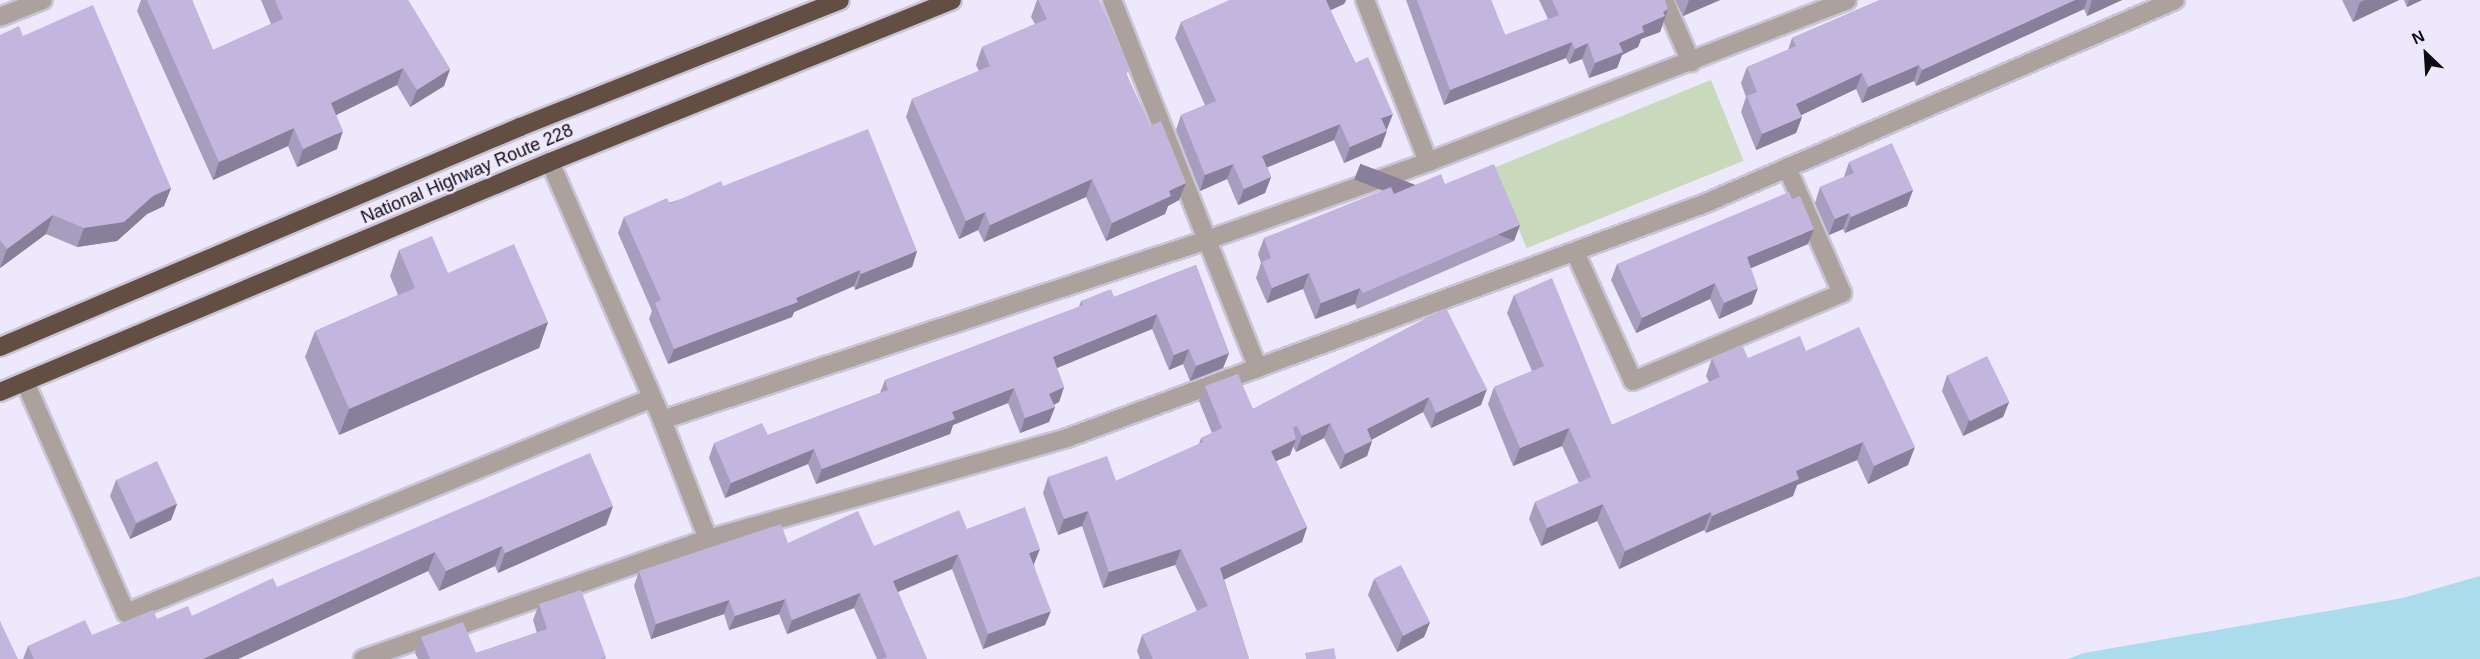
<!DOCTYPE html>
<html>
<head>
<meta charset="utf-8">
<style>
  body { margin:0 }
  #map { position:relative; width:2480px; height:659px; overflow:hidden; background:#ede8fb; font-family:Helvetica,sans-serif }
  div>[style] { position:absolute }
  [style*='--x'] { left:calc(var(--x)*1px); top:calc(var(--y)*1px); width:calc(var(--w)*1px); rotate:calc(var(--a)*1deg) }
  .green>* { inset:0; background:#c8dabb; transform-origin:0 0 }
  .water>* { inset:0; background:#aadcec }
  .roads { filter:drop-shadow(2px 0 #c9c5d6) drop-shadow(-2px 0 #c9c5d6) drop-shadow(0 2px #c9c5d6) drop-shadow(0 -2px #c9c5d6) }
  .lane>* { height:18px; margin:-9px; padding:0 9px; transform-origin:9px; border-radius:9px; background:#aca19c }
  .street>* { height:18px; margin:-9px; padding:0 9px; transform-origin:9px; border-radius:9px; background:#aca19c }
  .highway>* { height:18px; margin:-9px; padding:0 9px; transform-origin:9px; border-radius:9px; background:#634e43 }
  .wall>* { inset:0; background:#a79dbf }
  .shaded-wall>* { inset:0; background:#887f9b; transform-origin:0 0 }
  .building>* { inset:0; background:#c2b6de; transform-origin:0 0 }
  span { translate:-50% -50%; white-space:nowrap; text-align:center; line-height:1.15; -webkit-text-stroke:5px #ede8fb; paint-order:stroke }
  .street-label { font-size:18px; color:#0e0c13 }
  .north { position:absolute; left:2396px; top:24px; width:60px; height:60px; -webkit-text-stroke:4px #ede8fb; paint-order:stroke; rotate:335deg; font-size:16px; font-weight:700; line-height:24px; text-align:center; color:#0e0c13 }
  .north::after { content:''; display:block; margin:auto; width:21px; height:27px; background:#0e0c13; clip-path:polygon(50% 0,100% 100%,50% 72%,0 100%) }
</style>
</head>
<body>
<div id="map">
  <div class="green">
    <i style="left:1711px;top:80px;width:87px;height:234px;rotate:68deg"></i>
  </div>
  <div class="water">
    <i style="clip-path:polygon(2480px 576px,2480px 659px,2068px 659px,2084px 653px,2403px 598px)"></i>
  </div>
  <div class="roads">
    <div class="lane">
      <i style="--x:1575;--y:252;--w:141;--a:65.8"></i>
      <i style="--x:1633;--y:381;--w:227;--a:-22.8"></i>
      <i style="--x:1842;--y:293;--w:137;--a:-113.7"></i>
      <i style="--x:25;--y:382;--w:252;--a:66.4"></i>
      <i style="--x:126;--y:613;--w:568;--a:-22.23"></i>
    </div>
    <div class="street">
      <i style="--x:1112;--y:0;--w:396;--a:68.4"></i>
      <i style="--x:1365;--y:0;--w:174;--a:68.7"></i>
      <i style="--x:1664;--y:0;--w:68;--a:66.5"></i>
      <i style="--x:0;--y:17;--w:46;--a:-21.6"></i>
      <i style="--x:550;--y:162;--w:281;--a:66.5"></i>
      <i style="--x:662;--y:420;--w:128;--a:68.9"></i>
      <i style="--x:662;--y:420;--w:574;--a:-18.28"></i>
      <i style="--x:1207;--y:240;--w:234;--a:-19.4"></i>
      <i style="--x:1428;--y:162;--w:449;--a:-21.1"></i>
      <i style="--x:363;--y:659;--w:365;--a:-19.2"></i>
      <i style="--x:708;--y:539;--w:373;--a:-15.7"></i>
      <i style="--x:1067;--y:438;--w:681;--a:-20.19"></i>
      <i style="--x:1706;--y:203;--w:511;--a:-23.4"></i>
    </div>
    <div class="highway">
      <i style="--x:0;--y:347;--w:565;--a:-22.93"></i>
      <i style="--x:520;--y:127;--w:344;--a:-21.6"></i>
      <i style="--x:0;--y:392;--w:596;--a:-22.69"></i>
      <i style="--x:550;--y:162;--w:433;--a:-21.9"></i>
    </div>
  </div>
  <div class="wall">
    <i style="clip-path:polygon(141px 0,192px 0,213px 50px,271px 24px,261px 0,408px 0,450px 69px,444px 86px,410px 107px,397px 85px,336px 115px,337px 149px,297px 167px,288px 146px,213px 180px,137px 11px)"></i>
    <i style="clip-path:polygon(1037px 0,1099px 0,1128px 78px,1150px 126px,1186px 183px,1179px 200px,1168px 206px,1165px 214px,1106px 241px,1086px 197px,984px 242px,978px 230px,959px 239px,906px 117px,912px 99px,979px 71px,976px 65px,982px 47px,1035px 24px,1031px 17px)"></i>
    <i style="clip-path:polygon(1230px 0,1346px 0,1344px 4px,1330px 10px,1387px 129px,1381px 147px,1344px 163px,1334px 140px,1267px 167px,1271px 177px,1265px 193px,1238px 205px,1227px 179px,1200px 191px,1176px 130px,1181px 115px,1205px 105px,1175px 38px,1181px 22px)"></i>
    <i style="clip-path:polygon(1406px 0,1491px 0,1505px 35px,1548px 19px,1539px 0,1665px 0,1668px 9px,1660px 32px,1641px 39px,1638px 47px,1622px 55px,1617px 68px,1589px 78px,1582px 59px,1569px 64px,1566px 58px,1444px 105px)"></i>
    <i style="clip-path:polygon(1675px 0,1720px 0,1683px 16px)"></i>
    <i style="clip-path:polygon(1880px 0,2122px 0,2087px 16px,2084px 9px,1916px 86px,1914px 81px,1862px 103px,1856px 89px,1801px 115px,1802px 117px,1796px 133px,1756px 150px,1741px 112px,1746px 97px,1741px 83px,1747px 67px,1788px 50px,1792px 38px)"></i>
    <i style="clip-path:polygon(2342px 0,2399px 0,2353px 22px)"></i>
    <i style="clip-path:polygon(2404px 0,2422px 0,2407px 7px)"></i>
    <i style="clip-path:polygon(0 35px,23px 36px,171px 188px,164px 206px,147px 214px,117px 241px,77px 247px,46px 234px,0 268px)"></i>
    <i style="clip-path:polygon(1849px 162px,1913px 190px,1907px 206px,1845px 233px,1843px 229px,1829px 235px,1815px 203px,1820px 187px,1844px 177px)"></i>
    <i style="clip-path:polygon(1445px 184px,1520px 225px,1514px 241px,1357px 309px,1355px 304px,1315px 319px,1303px 289px,1267px 303px,1256px 278px,1261px 263px,1258px 254px,1264px 238px,1394px 194px)"></i>
    <i style="clip-path:polygon(723px 186px,917px 251px,912px 267px,855px 290px,854px 286px,794px 312px,792px 317px,668px 364px,649px 319px,652px 311px,618px 233px,624px 217px)"></i>
    <i style="clip-path:polygon(1808px 244px,1751px 268px,1752px 304px,1719px 319px,1710px 299px,1636px 333px,1611px 280px,1617px 264px)"></i>
    <i style="clip-path:polygon(399px 250px,548px 322px,539px 348px,339px 435px,305px 357px,315px 331px,398px 295px,390px 276px)"></i>
    <i style="clip-path:polygon(1196px 265px,1229px 353px,1223px 368px,1190px 381px,1183px 364px,1169px 370px,1152px 329px,1057px 368px,1064px 387px,1059px 402px,1054px 405px,1055px 407px,1049px 422px,1020px 433px,1008px 403px,953px 425px,950px 434px,816px 484px,808px 464px,725px 498px,709px 458px,714px 443px,768px 435px,880px 393px,885px 380px,1079px 307px,1081px 301px,1114px 297px)"></i>
    <i style="clip-path:polygon(1514px 295px,1612px 425px,1709px 382px,1706px 376px,1712px 358px,1748px 358px,1806px 351px,1908px 465px,1868px 484px,1857px 460px,1797px 485px,1793px 496px,1706px 533px,1704px 530px,1619px 569px,1597px 521px,1541px 546px,1529px 519px,1535px 502px,1579px 483px,1562px 446px,1513px 466px,1488px 404px,1494px 387px,1532px 371px,1507px 313px)"></i>
    <i style="clip-path:polygon(1446px 308px,1481px 405px,1431px 428px,1423px 412px,1372px 439px,1372px 441px,1367px 456px,1340px 469px,1324px 438px,1296px 452px,1293px 446px,1290px 455px,1276px 461px,1307px 527px,1302px 542px,1224px 579px,1249px 659px,1140px 659px,1137px 651px,1142px 635px,1197px 611px,1175px 565px,1103px 588px,1082px 526px,1058px 535px,1043px 493px,1048px 477px,1116px 481px,1199px 444px,1201px 438px,1212px 433px,1199px 401px,1205px 386px,1253px 409px)"></i>
    <i style="clip-path:polygon(1947px 375px,2009px 402px,2003px 417px,1963px 436px,1942px 391px)"></i>
    <i style="clip-path:polygon(116px 480px,177px 504px,171px 520px,130px 539px,110px 496px)"></i>
    <i style="clip-path:polygon(613px 506px,606px 525px,498px 573px,495px 566px,439px 591px,428px 571px,238px 659px,23px 659px,28px 646px,92px 635px,157px 619px,192px 616px,277px 587px)"></i>
    <i style="clip-path:polygon(967px 529px,1034px 564px,1045px 625px,983px 649px,952px 569px,898px 592px,927px 659px,877px 659px,854px 608px,787px 634px,779px 614px,729px 630px,724px 614px,651px 639px,634px 586px,639px 571px,788px 543px,874px 546px)"></i>
    <i style="clip-path:polygon(1374px 579px,1430px 622px,1424px 637px,1397px 652px,1368px 595px)"></i>
    <i style="clip-path:polygon(539px 604px,606px 657px,605px 659px,418px 659px,415px 653px,421px 637px,476px 653px,537px 633px,533px 620px)"></i>
  </div>
  <div class="shaded-wall">
    <i style="clip-path:polygon(1325px 0,1346px 0,1344px 4px,1320px 15px)"></i>
    <i style="clip-path:polygon(1689px 0,1720px 0,1683px 16px)"></i>
    <i style="clip-path:polygon(2075px 0,2087px 0,2084px 9px,1916px 86px,1922px 70px)"></i>
    <i style="clip-path:polygon(2092px 0,2122px 0,2087px 16px)"></i>
    <i style="clip-path:polygon(2365px 0,2399px 0,2353px 22px,2360px 2px)"></i>
    <i style="clip-path:polygon(2409px 0,2422px 0,2407px 7px)"></i>
    <i style="clip-path:polygon(1668px 9px,1660px 32px,1641px 39px,1638px 47px,1622px 55px,1617px 68px,1589px 78px,1595px 63px,1619px 43px,1642px 26px)"></i>
    <i style="clip-path:polygon(1572px 42px,1566px 58px,1444px 105px,1450px 90px)"></i>
    <i style="clip-path:polygon(1588px 43px,1582px 59px,1569px 64px,1575px 49px)"></i>
    <i style="clip-path:polygon(1919px 65px,1914px 81px,1862px 103px,1868px 87px)"></i>
    <i style="clip-path:polygon(403px 68px,397px 85px,324px 121px,331px 103px)"></i>
    <i style="clip-path:polygon(450px 69px,444px 86px,410px 107px,417px 90px)"></i>
    <i style="clip-path:polygon(1862px 73px,1856px 89px,1791px 120px,1796px 104px)"></i>
    <i style="clip-path:polygon(1393px 114px,1387px 129px,1376px 134px,1381px 118px)"></i>
    <i style="clip-path:polygon(1802px 117px,1796px 133px,1756px 150px,1762px 134px)"></i>
    <i style="clip-path:polygon(1340px 124px,1334px 140px,1256px 172px,1262px 156px)"></i>
    <i style="clip-path:polygon(294px 128px,288px 146px,213px 180px,219px 162px)"></i>
    <i style="clip-path:polygon(343px 131px,337px 149px,297px 167px,303px 149px)"></i>
    <i style="clip-path:polygon(1387px 131px,1381px 147px,1344px 163px,1350px 147px)"></i>
    <i style="clip-path:polygon(1233px 164px,1227px 179px,1200px 191px,1205px 175px)"></i>
    <i style="clip-path:polygon(1271px 177px,1265px 193px,1238px 205px,1244px 189px)"></i>
    <i style="clip-path:polygon(1092px 179px,1086px 197px,984px 242px,990px 225px)"></i>
    <i style="clip-path:polygon(1186px 183px,1179px 200px,1168px 206px,1165px 214px,1106px 241px,1112px 223px,1169px 191px)"></i>
    <i style="clip-path:polygon(171px 188px,164px 206px,147px 214px,117px 241px,77px 247px,84px 228px)"></i>
    <i style="clip-path:polygon(1913px 190px,1907px 206px,1845px 233px,1851px 217px)"></i>
    <i style="clip-path:polygon(985px 212px,978px 230px,959px 239px,966px 221px)"></i>
    <i style="clip-path:polygon(1849px 213px,1843px 229px,1829px 235px,1835px 219px)"></i>
    <i style="clip-path:polygon(53px 215px,46px 234px,0 268px,7px 249px)"></i>
    <i style="left:1520px;top:225px;width:17px;height:171px;rotate:111deg"></i>
    <i style="clip-path:polygon(1814px 229px,1808px 244px,1742px 272px,1747px 257px)"></i>
    <i style="clip-path:polygon(917px 251px,912px 267px,855px 290px,861px 274px)"></i>
    <i style="clip-path:polygon(860px 270px,854px 286px,794px 312px,792px 317px,668px 364px,674px 349px,796px 298px)"></i>
    <i style="clip-path:polygon(1309px 273px,1303px 289px,1267px 303px,1272px 288px)"></i>
    <i style="clip-path:polygon(1715px 283px,1710px 299px,1636px 333px,1642px 318px)"></i>
    <i style="clip-path:polygon(1360px 288px,1355px 304px,1315px 319px,1321px 303px)"></i>
    <i style="clip-path:polygon(1758px 288px,1752px 304px,1719px 319px,1724px 303px)"></i>
    <i style="clip-path:polygon(1157px 314px,1152px 329px,1047px 372px,1053px 357px)"></i>
    <i style="clip-path:polygon(548px 322px,539px 348px,339px 435px,349px 409px)"></i>
    <i style="clip-path:polygon(1189px 349px,1183px 364px,1169px 370px,1174px 355px)"></i>
    <i style="clip-path:polygon(1229px 353px,1223px 368px,1190px 381px,1196px 366px)"></i>
    <i style="clip-path:polygon(1064px 387px,1059px 402px,1044px 409px,1049px 394px)"></i>
    <i style="clip-path:polygon(1014px 388px,1008px 403px,953px 425px,950px 434px,816px 484px,822px 469px,952px 412px)"></i>
    <i style="clip-path:polygon(1487px 389px,1481px 405px,1431px 428px,1436px 413px)"></i>
    <i style="clip-path:polygon(1429px 397px,1423px 412px,1362px 445px,1367px 429px)"></i>
    <i style="clip-path:polygon(2009px 402px,2003px 417px,1963px 436px,1969px 420px)"></i>
    <i style="clip-path:polygon(1055px 407px,1049px 422px,1020px 433px,1025px 418px)"></i>
    <i style="clip-path:polygon(1330px 423px,1324px 438px,1296px 452px,1302px 436px)"></i>
    <i style="clip-path:polygon(1569px 428px,1562px 446px,1513px 466px,1520px 448px)"></i>
    <i style="clip-path:polygon(1296px 439px,1290px 455px,1265px 466px,1271px 451px)"></i>
    <i style="clip-path:polygon(1372px 441px,1367px 456px,1340px 469px,1345px 454px)"></i>
    <i style="clip-path:polygon(1863px 442px,1857px 460px,1797px 485px,1793px 496px,1706px 533px,1712px 516px,1796px 471px)"></i>
    <i style="clip-path:polygon(1915px 447px,1908px 465px,1868px 484px,1874px 466px)"></i>
    <i style="clip-path:polygon(814px 449px,808px 464px,725px 498px,731px 483px)"></i>
    <i style="clip-path:polygon(177px 504px,171px 520px,130px 539px,136px 524px)"></i>
    <i style="clip-path:polygon(1603px 504px,1597px 521px,1541px 546px,1547px 528px)"></i>
    <i style="clip-path:polygon(613px 506px,606px 525px,498px 573px,505px 553px)"></i>
    <i style="clip-path:polygon(1088px 511px,1082px 526px,1058px 535px,1064px 519px)"></i>
    <i style="clip-path:polygon(1711px 512px,1704px 530px,1619px 569px,1625px 551px)"></i>
    <i style="clip-path:polygon(1307px 527px,1302px 542px,1215px 584px,1220px 568px)"></i>
    <i style="clip-path:polygon(502px 546px,495px 566px,439px 591px,446px 571px)"></i>
    <i style="clip-path:polygon(1040px 549px,1034px 564px,1024px 568px,1029px 553px)"></i>
    <i style="clip-path:polygon(1181px 549px,1175px 565px,1103px 588px,1109px 572px)"></i>
    <i style="clip-path:polygon(435px 552px,428px 571px,238px 659px,203px 659px)"></i>
    <i style="clip-path:polygon(958px 554px,952px 569px,888px 596px,893px 581px)"></i>
    <i style="clip-path:polygon(860px 593px,854px 608px,787px 634px,792px 620px)"></i>
    <i style="clip-path:polygon(785px 599px,779px 614px,729px 630px,735px 616px)"></i>
    <i style="clip-path:polygon(729px 600px,724px 614px,651px 639px,656px 624px)"></i>
    <i style="clip-path:polygon(1051px 611px,1045px 625px,983px 649px,988px 634px)"></i>
    <i style="clip-path:polygon(1430px 622px,1424px 637px,1397px 652px,1402px 636px)"></i>
  </div>
  <div class="building">
    <i style="clip-path:polygon(147px 0,192px 0,213px 50px,283px 19px,275px 0,408px 0,450px 69px,417px 90px,403px 68px,331px 103px,343px 131px,303px 149px,294px 128px,219px 162px)"></i>
    <i style="clip-path:polygon(1038px 0,1099px 0,1131px 71px,1126px 73px,1150px 126px,1161px 121px,1186px 183px,1169px 191px,1171px 196px,1112px 223px,1092px 179px,990px 225px,985px 212px,966px 221px,912px 99px,990px 66px,982px 47px,1047px 19px)"></i>
    <i style="clip-path:polygon(1230px 0,1326px 0,1355px 63px,1368px 57px,1393px 114px,1381px 118px,1387px 131px,1350px 147px,1340px 124px,1262px 156px,1271px 177px,1244px 189px,1233px 164px,1205px 175px,1181px 115px,1216px 101px,1181px 22px)"></i>
    <i style="clip-path:polygon(1417px 0,1491px 0,1505px 35px,1559px 15px,1552px 0,1665px 0,1668px 9px,1663px 12px,1665px 16px,1642px 26px,1644px 32px,1619px 43px,1623px 52px,1595px 63px,1588px 43px,1575px 49px,1572px 42px,1450px 90px)"></i>
    <i style="clip-path:polygon(1880px 0,2075px 0,1922px 70px,1919px 65px,1868px 87px,1862px 73px,1796px 104px,1802px 117px,1762px 134px,1747px 96px,1757px 92px,1747px 67px,1796px 46px,1792px 38px)"></i>
    <i style="clip-path:polygon(93px 5px,171px 188px,154px 195px,124px 222px,84px 228px,53px 215px,7px 249px,0 240px,0 35px,19px 26px,23px 36px)"></i>
    <i style="clip-path:polygon(868px 129px,917px 251px,861px 274px,860px 270px,796px 298px,798px 302px,674px 349px,655px 303px,661px 300px,624px 217px,667px 198px,670px 204px,721px 181px,723px 186px)"></i>
    <i style="clip-path:polygon(1892px 143px,1913px 190px,1851px 217px,1849px 213px,1835px 219px,1820px 187px,1854px 173px,1849px 162px)"></i>
    <i style="clip-path:polygon(1494px 164px,1520px 225px,1363px 293px,1360px 288px,1321px 303px,1309px 273px,1272px 288px,1262px 262px,1271px 258px,1264px 238px,1391px 187px,1394px 194px,1441px 174px,1445px 184px)"></i>
    <i style="clip-path:polygon(1789px 192px,1792px 199px,1800px 196px,1814px 229px,1747px 257px,1758px 288px,1724px 303px,1715px 283px,1642px 318px,1617px 264px)"></i>
    <i style="clip-path:polygon(432px 236px,448px 273px,514px 244px,548px 322px,349px 409px,315px 331px,415px 288px,399px 250px)"></i>
    <i style="clip-path:polygon(1196px 265px,1229px 353px,1196px 366px,1189px 349px,1174px 355px,1157px 314px,1053px 357px,1064px 387px,1049px 394px,1055px 407px,1025px 418px,1014px 388px,952px 412px,955px 419px,822px 469px,814px 449px,731px 483px,714px 443px,762px 423px,768px 435px,888px 390px,885px 380px,1083px 305px,1081px 301px,1111px 289px,1114px 297px)"></i>
    <i style="clip-path:polygon(1552px 278px,1612px 425px,1720px 377px,1712px 358px,1742px 345px,1748px 358px,1800px 336px,1806px 351px,1859px 327px,1915px 447px,1874px 466px,1863px 442px,1796px 471px,1799px 479px,1712px 516px,1711px 512px,1625px 551px,1603px 504px,1547px 528px,1535px 502px,1591px 477px,1569px 428px,1520px 448px,1494px 387px,1544px 366px,1514px 295px)"></i>
    <i style="clip-path:polygon(1446px 308px,1487px 389px,1436px 413px,1429px 397px,1367px 429px,1372px 441px,1345px 454px,1330px 423px,1302px 436px,1297px 426px,1293px 427px,1296px 439px,1271px 451px,1307px 527px,1220px 568px,1249px 659px,1153px 659px,1142px 635px,1208px 606px,1181px 549px,1109px 572px,1088px 511px,1064px 519px,1048px 477px,1107px 456px,1116px 481px,1203px 442px,1201px 438px,1222px 428px,1205px 386px,1238px 374px,1253px 409px)"></i>
    <i style="left:1987px;top:356px;width:51px;height:44px;rotate:64deg"></i>
    <i style="clip-path:polygon(590px 453px,613px 506px,505px 553px,502px 546px,446px 571px,435px 552px,203px 659px,34px 659px,28px 646px,85px 620px,92px 635px,153px 610px,157px 619px,188px 606px,192px 616px,273px 578px,277px 587px)"></i>
    <i style="left:157px;top:461px;width:47px;height:45px;rotate:65deg"></i>
    <i style="clip-path:polygon(1025px 507px,1040px 549px,1029px 553px,1051px 611px,988px 634px,958px 554px,893px 581px,927px 659px,882px 659px,887px 657px,860px 593px,792px 620px,785px 599px,735px 616px,729px 600px,656px 624px,639px 571px,781px 524px,788px 543px,858px 511px,874px 546px,959px 510px,967px 529px)"></i>
    <i style="left:1401px;top:565px;width:64px;height:30px;rotate:63deg"></i>
    <i style="clip-path:polygon(581px 590px,606px 657px,600px 659px,430px 659px,421px 637px,463px 622px,476px 653px,547px 629px,539px 604px)"></i>
    <i style="clip-path:polygon(0 621px,18px 659px,0 659px)"></i>
    <i style="clip-path:polygon(1334px 648px,1336px 659px,1306px 659px,1305px 653px)"></i>
  </div>
  <div class="street-label">
    <span style="left:467px;top:174px;rotate:-23deg">National Highway Route 228</span>
  </div>
  <div class="north">N</div>
</div>
</body>
</html>
